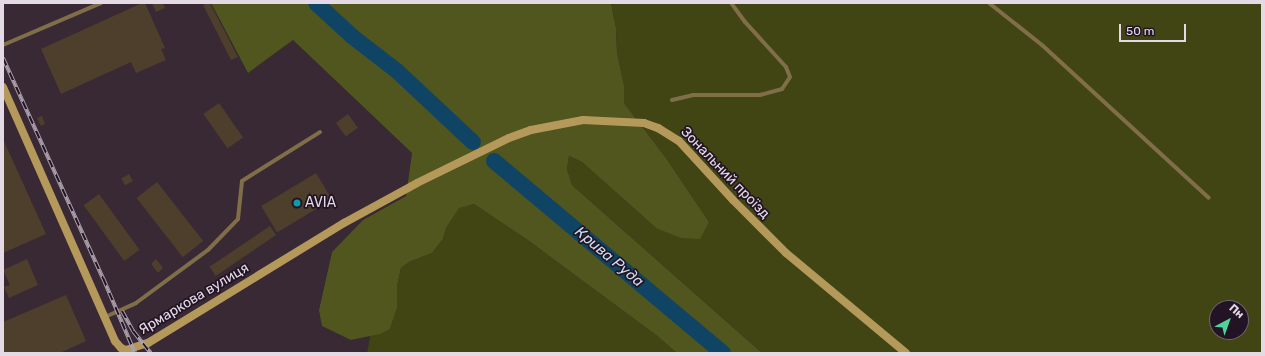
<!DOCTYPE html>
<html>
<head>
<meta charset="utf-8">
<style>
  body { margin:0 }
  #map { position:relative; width:1265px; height:356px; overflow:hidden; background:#2c1e2e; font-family:Rubik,sans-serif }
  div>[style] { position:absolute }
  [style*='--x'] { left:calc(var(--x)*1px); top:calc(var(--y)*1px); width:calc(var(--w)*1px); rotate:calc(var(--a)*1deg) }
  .industrial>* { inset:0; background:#382935 }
  .green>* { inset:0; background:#404513 }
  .forest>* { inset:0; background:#51561e }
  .river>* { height:16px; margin:-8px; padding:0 8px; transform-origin:8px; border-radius:8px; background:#0f4465 }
  .building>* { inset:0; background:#4e3e2c; transform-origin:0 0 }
  .lane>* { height:4px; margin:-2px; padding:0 2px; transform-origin:2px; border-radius:2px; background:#806e49 }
  .secondary>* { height:8px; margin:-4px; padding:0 4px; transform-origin:4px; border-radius:4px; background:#b5995b }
  .rail>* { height:4px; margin-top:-2px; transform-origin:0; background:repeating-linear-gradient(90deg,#221424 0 8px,#aba0ac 0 16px); box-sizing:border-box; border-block:1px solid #aba0ac }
  .dots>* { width:11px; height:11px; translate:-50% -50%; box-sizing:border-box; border:2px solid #221424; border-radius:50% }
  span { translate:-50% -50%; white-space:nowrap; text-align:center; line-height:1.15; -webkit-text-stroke:3.5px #221424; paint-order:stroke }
  .street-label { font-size:14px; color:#e4dae5 }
  .poi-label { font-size:14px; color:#e4dae5 }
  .left { translate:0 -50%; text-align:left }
  .water-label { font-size:15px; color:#c9deee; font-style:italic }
  .frame { position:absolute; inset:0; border:4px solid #e4dae5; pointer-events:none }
  .north { position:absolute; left:1209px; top:300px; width:40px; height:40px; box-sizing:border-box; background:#221424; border:1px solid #706371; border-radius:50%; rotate:41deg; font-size:11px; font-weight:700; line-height:16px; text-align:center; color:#e4dae5 }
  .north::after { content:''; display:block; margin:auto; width:14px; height:18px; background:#4fd399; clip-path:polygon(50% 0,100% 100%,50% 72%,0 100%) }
  .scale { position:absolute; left:1119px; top:24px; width:67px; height:18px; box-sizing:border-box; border:2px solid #e4dae5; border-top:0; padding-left:5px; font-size:12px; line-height:14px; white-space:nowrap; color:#e4dae5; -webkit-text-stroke:3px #221424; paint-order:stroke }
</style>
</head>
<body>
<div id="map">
  <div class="industrial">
    <i style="clip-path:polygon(3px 3px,211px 3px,248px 73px,293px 40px,412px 153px,406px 196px,363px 220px,332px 252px,319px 310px,351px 340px,370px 336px,367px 353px,3px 353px)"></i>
  </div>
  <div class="green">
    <i style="clip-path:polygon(evenodd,611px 3px,1262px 3px,1262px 353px,762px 353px,572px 185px,567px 169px,569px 156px,582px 162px,656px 228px,709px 222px,666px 158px,624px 103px,624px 85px,617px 53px,616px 28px,611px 3px,1217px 308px,1241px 308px,1241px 332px,1217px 332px,1217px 308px)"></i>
    <i style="clip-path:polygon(474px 204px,529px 241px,656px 335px,677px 353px,367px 353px,370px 336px,390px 329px,397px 308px,397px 286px,401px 268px,409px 262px,432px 253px,443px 239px,446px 228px,459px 207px)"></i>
  </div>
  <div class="forest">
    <i style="clip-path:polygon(211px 3px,611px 3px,616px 28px,617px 53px,624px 85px,624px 103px,666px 158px,709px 222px,700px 239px,681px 238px,656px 228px,582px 162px,569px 156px,567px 169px,572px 185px,762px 353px,677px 353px,656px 335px,529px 241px,474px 204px,459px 208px,446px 228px,443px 239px,432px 253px,409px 262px,401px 268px,397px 286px,397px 308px,390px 329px,380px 334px,351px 340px,322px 326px,319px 310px,332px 252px,363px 220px,406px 196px,412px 153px,293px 40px,248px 73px)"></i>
  </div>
  <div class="river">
    <i style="--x:316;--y:3;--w:50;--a:42.6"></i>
    <i style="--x:353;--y:37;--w:56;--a:37.7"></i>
    <i style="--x:397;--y:71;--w:104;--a:43.1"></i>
    <i style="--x:494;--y:161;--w:299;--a:40"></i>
  </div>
  <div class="building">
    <i style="clip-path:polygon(142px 3px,145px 3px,165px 48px,161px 49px,166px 60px,136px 73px,131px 62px,61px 94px,41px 49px)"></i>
    <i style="clip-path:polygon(152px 3px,163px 3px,165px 8px,156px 12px)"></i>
    <i style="clip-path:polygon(207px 3px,210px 3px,238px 57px,231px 60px,203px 5px)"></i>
    <i style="left:219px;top:103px;width:42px;height:19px;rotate:55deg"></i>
    <i style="left:348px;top:114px;width:17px;height:15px;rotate:54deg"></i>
    <i style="clip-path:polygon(42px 116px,45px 124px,41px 126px,37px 118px)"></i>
    <i style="clip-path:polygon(3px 139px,46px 234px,3px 253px)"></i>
    <i style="left:316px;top:173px;width:31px;height:64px;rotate:59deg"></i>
    <i style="left:129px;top:174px;width:8px;height:9px;rotate:60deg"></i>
    <i style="left:157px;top:182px;width:75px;height:26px;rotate:52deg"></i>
    <i style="left:99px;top:194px;width:69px;height:19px;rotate:54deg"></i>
    <i style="left:270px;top:226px;width:11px;height:73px;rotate:56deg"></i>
    <i style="clip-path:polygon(27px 259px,38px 285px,9px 298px,4px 287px,10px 285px,3px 270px)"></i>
    <i style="clip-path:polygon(156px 259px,163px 268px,158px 273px,151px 264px)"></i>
    <i style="clip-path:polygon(66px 295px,86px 341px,60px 353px,3px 353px,3px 322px)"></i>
  </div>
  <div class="lane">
    <i style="--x:989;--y:3;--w:68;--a:38.4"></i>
    <i style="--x:1042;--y:45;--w:226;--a:42.5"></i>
    <i style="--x:3;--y:45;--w:107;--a:-23.2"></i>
    <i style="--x:672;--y:100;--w:22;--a:-13"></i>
    <i style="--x:693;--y:95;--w:67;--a:0"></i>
    <i style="--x:760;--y:95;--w:23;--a:-15"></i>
    <i style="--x:782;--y:89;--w:14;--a:-56"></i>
    <i style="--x:790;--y:77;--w:11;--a:-112"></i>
    <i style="--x:786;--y:67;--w:61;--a:-132.3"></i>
    <i style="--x:745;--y:22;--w:24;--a:-126"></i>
    <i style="--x:105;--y:317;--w:34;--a:-24"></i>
    <i style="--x:136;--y:303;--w:89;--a:-36.4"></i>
    <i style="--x:208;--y:250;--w:43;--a:-45.9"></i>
    <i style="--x:238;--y:219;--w:38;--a:-84"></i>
    <i style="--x:242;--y:181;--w:92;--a:-32.1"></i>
  </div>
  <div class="secondary">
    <i style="--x:3;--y:87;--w:278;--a:66.2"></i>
    <i style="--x:115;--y:341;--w:9;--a:49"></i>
    <i style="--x:121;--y:348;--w:5;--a:22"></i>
    <i style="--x:126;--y:350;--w:23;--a:-18"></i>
    <i style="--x:148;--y:343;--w:230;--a:-31.5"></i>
    <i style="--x:344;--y:223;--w:83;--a:-28.7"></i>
    <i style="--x:417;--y:183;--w:102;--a:-26.1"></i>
    <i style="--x:509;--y:138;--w:23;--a:-20"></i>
    <i style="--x:531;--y:130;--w:53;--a:-10.9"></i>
    <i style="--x:583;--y:120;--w:61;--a:2.8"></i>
    <i style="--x:644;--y:123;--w:15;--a:20"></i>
    <i style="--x:658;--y:128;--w:25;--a:32"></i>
    <i style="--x:679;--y:141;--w:80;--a:47.5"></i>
    <i style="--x:733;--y:200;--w:75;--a:45"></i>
    <i style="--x:786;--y:253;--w:156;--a:39.8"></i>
  </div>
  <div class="rail">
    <i style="--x:3;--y:58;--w:242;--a:65.6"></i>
    <i style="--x:103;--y:278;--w:82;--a:66.9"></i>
    <i style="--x:122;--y:311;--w:23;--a:61"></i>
    <i style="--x:133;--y:331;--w:28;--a:51"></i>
  </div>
  <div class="dots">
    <i style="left:297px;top:203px;background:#0f9aa8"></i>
  </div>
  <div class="street-label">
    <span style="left:725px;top:173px;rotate:46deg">Зональний проїзд</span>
    <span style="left:194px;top:299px;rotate:-31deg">Ярмаркова вулиця</span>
  </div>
  <div class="poi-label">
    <span class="left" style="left:305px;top:203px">AVIA</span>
  </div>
  <div class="water-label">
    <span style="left:609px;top:257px;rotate:40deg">Крива Руда</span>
  </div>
  <div class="frame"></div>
  <div class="north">Пн</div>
  <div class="scale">50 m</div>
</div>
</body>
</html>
